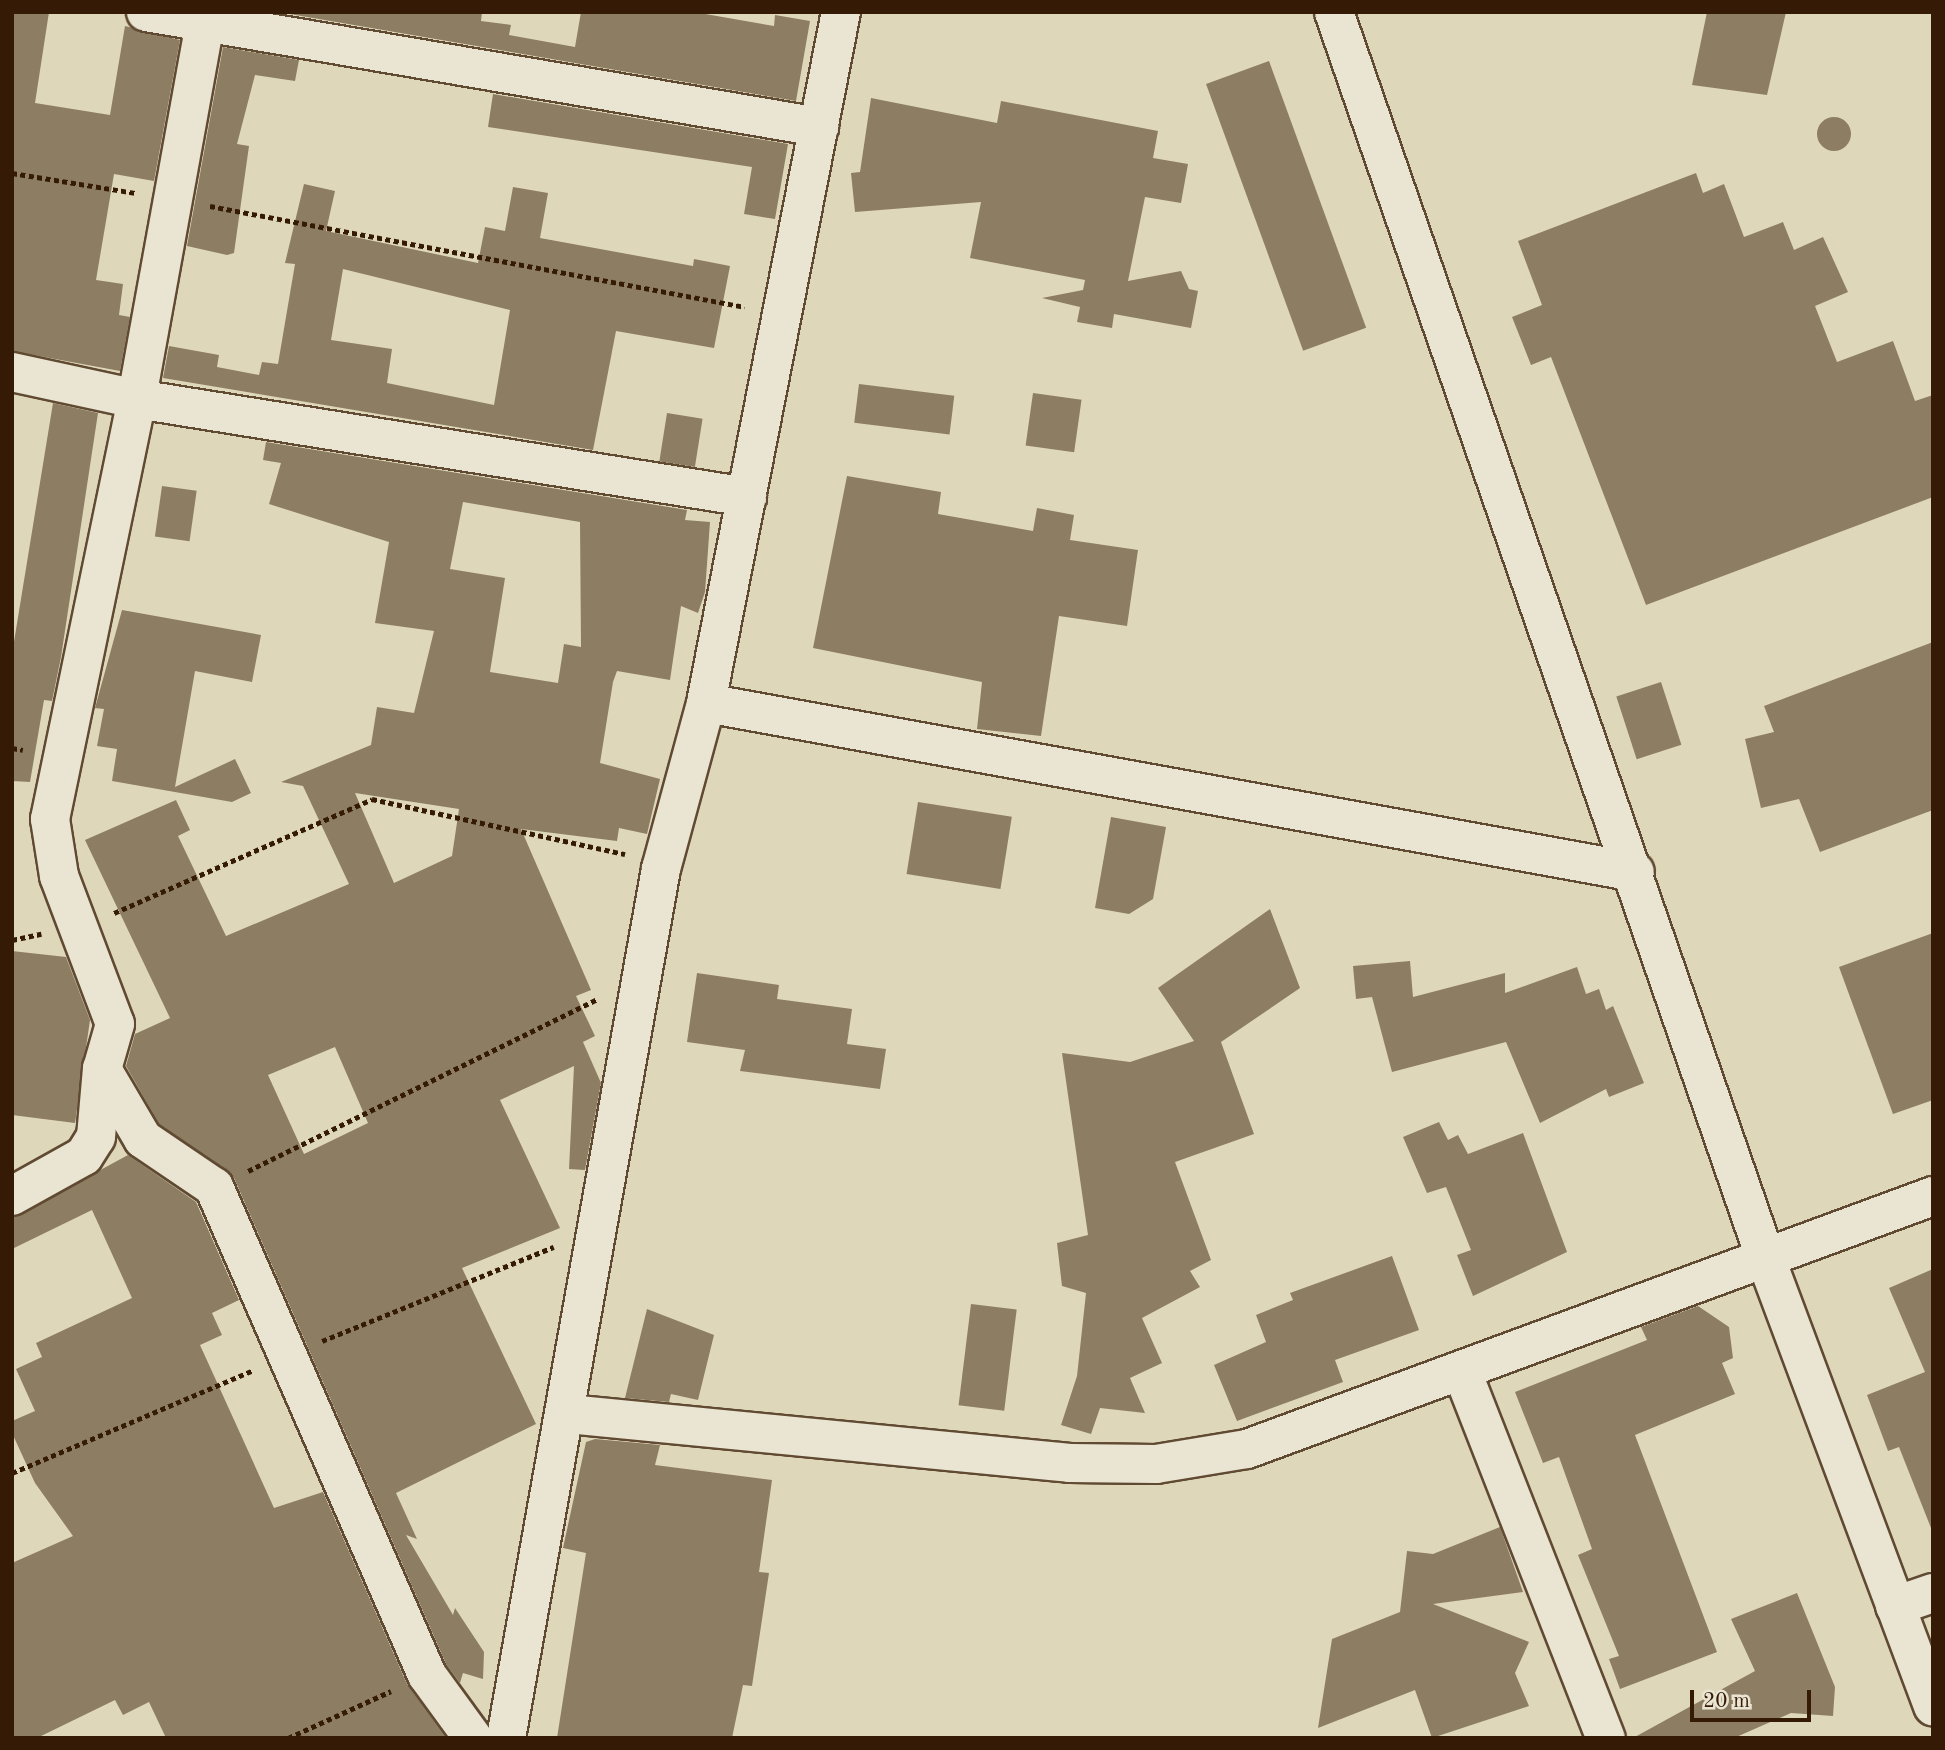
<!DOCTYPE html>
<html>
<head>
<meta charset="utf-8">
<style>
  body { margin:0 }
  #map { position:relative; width:1945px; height:1750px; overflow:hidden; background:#dfd7ba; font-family:"Old Standard TT",serif }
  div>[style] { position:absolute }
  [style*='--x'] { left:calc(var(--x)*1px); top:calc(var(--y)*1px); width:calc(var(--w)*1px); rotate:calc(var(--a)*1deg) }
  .building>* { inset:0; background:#8d7d63; transform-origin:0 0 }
  .round { border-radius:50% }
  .path>* { height:4.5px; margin-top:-2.25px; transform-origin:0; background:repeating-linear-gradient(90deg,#351b05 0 5px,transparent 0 8.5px) }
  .roads { filter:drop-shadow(2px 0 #604a32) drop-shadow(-2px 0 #604a32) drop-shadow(0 2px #604a32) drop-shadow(0 -2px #604a32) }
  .street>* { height:38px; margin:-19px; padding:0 19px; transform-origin:19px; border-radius:19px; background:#eae5d2 }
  span { translate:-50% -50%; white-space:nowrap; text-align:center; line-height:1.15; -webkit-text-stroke:5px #eae5d2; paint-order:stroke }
  .frame { position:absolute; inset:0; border:14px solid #351b05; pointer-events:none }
  .scale { position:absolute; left:1690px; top:1690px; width:121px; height:32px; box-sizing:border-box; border:4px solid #351b05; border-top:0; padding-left:9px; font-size:21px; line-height:24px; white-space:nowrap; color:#351b05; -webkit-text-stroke:5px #eae5d2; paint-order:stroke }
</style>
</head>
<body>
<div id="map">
  <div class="building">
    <i style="clip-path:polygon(12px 12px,49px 12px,35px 103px,110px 115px,125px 26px,180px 40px,154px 181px,114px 174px,96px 280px,123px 284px,119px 315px,130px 317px,120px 371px,12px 351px)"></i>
    <i style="clip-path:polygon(278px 12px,482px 12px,481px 21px,511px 25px,509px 35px,575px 47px,581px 12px,694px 12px,774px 26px,775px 15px,810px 21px,796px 101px)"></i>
    <i style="clip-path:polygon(1707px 12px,1786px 12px,1767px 95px,1692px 85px)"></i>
    <i style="clip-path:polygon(223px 47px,299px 60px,295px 81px,255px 75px,237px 144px,249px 146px,234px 253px,227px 255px,187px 246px)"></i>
    <i style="left:1269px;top:61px;width:284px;height:67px;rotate:70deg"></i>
    <i style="clip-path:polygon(493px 94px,788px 144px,775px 219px,744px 214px,752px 167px,488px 127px)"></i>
    <i style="clip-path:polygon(871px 98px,997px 123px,1001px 101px,1158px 131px,1153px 158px,1188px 164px,1181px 203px,1145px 197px,1128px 281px,1181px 271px,1189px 289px,1198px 291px,1191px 328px,1114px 314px,1112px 328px,1077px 322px,1080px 307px,1042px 298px,1083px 290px,1085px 280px,970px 258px,981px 202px,855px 212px,851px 173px,860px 172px)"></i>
    <i class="round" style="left:1817px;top:117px;width:34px;height:34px"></i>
    <i style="clip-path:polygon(1696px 173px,1703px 193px,1724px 184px,1744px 237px,1783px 222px,1794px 250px,1823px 237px,1848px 292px,1815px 306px,1837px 362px,1893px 341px,1915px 401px,1933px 395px,1933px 497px,1646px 605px,1551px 357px,1531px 365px,1512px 317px,1542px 305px,1518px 241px)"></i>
    <i style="clip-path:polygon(evenodd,304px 184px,335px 191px,326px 231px,478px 263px,485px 227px,505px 231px,513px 187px,548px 193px,540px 238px,693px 266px,694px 259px,730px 266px,714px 348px,616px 331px,593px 450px,163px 378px,169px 346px,219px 355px,217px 367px,259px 375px,262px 362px,278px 364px,295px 264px,285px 263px,304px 184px,343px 269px,510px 310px,494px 405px,387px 383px,392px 349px,331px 340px,343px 269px)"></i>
    <i style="left:859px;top:384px;width:96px;height:39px;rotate:7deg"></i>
    <i style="left:1033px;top:393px;width:49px;height:53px;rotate:8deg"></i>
    <i style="clip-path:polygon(53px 403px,98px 413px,61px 657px,52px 701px,44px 700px,30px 782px,12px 781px,12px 654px)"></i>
    <i style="left:667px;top:413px;width:36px;height:49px;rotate:9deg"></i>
    <i style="clip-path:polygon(evenodd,266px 442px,687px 510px,685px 520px,710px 522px,705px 592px,698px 613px,681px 606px,670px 680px,617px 671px,613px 682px,600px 763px,660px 779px,647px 834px,619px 828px,617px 841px,521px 829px,591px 990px,576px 996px,595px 1036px,583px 1042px,601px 1083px,585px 1170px,569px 1169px,574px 1066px,500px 1100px,560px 1228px,462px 1268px,536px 1424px,396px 1493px,417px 1539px,406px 1535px,453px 1615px,455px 1608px,484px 1652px,483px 1679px,463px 1673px,460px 1683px,446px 1664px,234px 1178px,159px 1124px,126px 1066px,135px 1034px,170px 1018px,85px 840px,176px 800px,190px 830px,178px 836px,226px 936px,349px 884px,303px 786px,281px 782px,371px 745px,377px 707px,414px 713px,434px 631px,375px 623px,389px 542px,269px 504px,281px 463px,263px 460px,266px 442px,463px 502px,580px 522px,581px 647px,564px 644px,558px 683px,490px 672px,505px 578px,450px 569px,463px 502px,266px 442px,355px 793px,459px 809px,452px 856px,394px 883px,355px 793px,266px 442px,335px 1047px,368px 1123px,304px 1154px,268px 1075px,335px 1047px)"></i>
    <i style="clip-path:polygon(847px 476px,941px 492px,938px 514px,1033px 531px,1037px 508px,1074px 515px,1070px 540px,1138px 550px,1127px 626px,1059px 616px,1041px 736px,977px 729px,982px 682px,813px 648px)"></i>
    <i style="left:162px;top:486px;width:35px;height:51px;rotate:8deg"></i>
    <i style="clip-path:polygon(122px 610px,261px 635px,252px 682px,195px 671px,175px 787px,235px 759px,251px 793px,232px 802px,112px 781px,117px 749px,97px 746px,104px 709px,95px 708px)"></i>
    <i style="clip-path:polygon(1933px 642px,1933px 810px,1820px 852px,1799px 799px,1761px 808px,1745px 739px,1774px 732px,1764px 706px)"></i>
    <i style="left:1661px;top:682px;width:66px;height:47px;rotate:72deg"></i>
    <i style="left:918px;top:802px;width:95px;height:73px;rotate:9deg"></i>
    <i style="clip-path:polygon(1111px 817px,1166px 827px,1153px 899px,1129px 914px,1095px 908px)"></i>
    <i style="clip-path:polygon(1270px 909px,1300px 988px,1221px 1042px,1254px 1134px,1175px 1162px,1211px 1260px,1190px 1271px,1200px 1287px,1142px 1318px,1162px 1363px,1130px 1378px,1145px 1413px,1100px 1408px,1091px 1434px,1061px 1425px,1077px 1376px,1086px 1293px,1062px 1286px,1057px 1243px,1088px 1235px,1062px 1053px,1130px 1062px,1194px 1041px,1158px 988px)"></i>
    <i style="clip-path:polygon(1933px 933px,1933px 1100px,1893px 1114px,1839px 967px)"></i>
    <i style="clip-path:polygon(12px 951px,66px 957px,90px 1020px,75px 1123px,12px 1115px)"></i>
    <i style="clip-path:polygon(1410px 961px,1413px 997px,1505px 973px,1505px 993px,1577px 967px,1586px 994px,1599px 989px,1606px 1010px,1613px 1006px,1644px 1083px,1609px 1097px,1606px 1089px,1540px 1123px,1506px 1042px,1392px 1072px,1372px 997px,1356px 999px,1353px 966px)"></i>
    <i style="clip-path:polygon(697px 973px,779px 985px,777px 999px,852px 1009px,847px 1044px,886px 1049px,880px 1089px,740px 1071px,745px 1050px,687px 1042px)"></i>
    <i style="clip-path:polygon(1439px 1122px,1448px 1140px,1458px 1135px,1468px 1154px,1523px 1133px,1567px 1252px,1473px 1296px,1457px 1255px,1471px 1250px,1446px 1187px,1427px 1193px,1403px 1137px)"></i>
    <i style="clip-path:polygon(128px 1155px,196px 1202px,239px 1300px,212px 1313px,222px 1335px,200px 1345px,274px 1508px,323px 1492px,407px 1684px,446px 1738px,166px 1738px,149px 1702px,123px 1715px,115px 1700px,37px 1738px,12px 1738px,12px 1563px,73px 1536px,35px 1483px,12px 1433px,12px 1421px,35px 1411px,16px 1369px,42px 1357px,36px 1343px,132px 1298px,92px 1210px,12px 1249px,12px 1218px)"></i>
    <i style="clip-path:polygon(1392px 1256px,1419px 1330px,1335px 1360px,1343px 1382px,1237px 1421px,1214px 1365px,1266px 1342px,1256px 1315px,1293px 1300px,1290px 1293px)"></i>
    <i style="clip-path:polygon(1933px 1269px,1933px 1528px,1931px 1528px,1899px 1447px,1888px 1451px,1867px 1395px,1925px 1372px,1889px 1288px)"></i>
    <i style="left:971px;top:1304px;width:46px;height:102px;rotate:7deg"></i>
    <i style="clip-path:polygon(1698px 1306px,1729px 1327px,1733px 1358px,1722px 1363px,1735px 1394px,1635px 1435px,1717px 1652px,1620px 1689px,1609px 1659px,1619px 1656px,1578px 1555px,1592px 1549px,1559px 1457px,1543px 1463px,1515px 1392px,1647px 1340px,1641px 1327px)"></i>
    <i style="clip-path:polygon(647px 1309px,714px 1335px,698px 1400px,671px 1394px,669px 1402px,625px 1398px)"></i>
    <i style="clip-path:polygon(595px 1439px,660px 1445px,655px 1465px,772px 1480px,759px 1572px,769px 1573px,752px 1686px,743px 1685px,732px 1738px,557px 1738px,586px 1553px,563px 1548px,586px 1442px)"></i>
    <i style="clip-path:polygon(1500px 1527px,1523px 1592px,1433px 1604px,1529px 1642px,1515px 1673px,1529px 1706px,1432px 1738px,1415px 1690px,1318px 1728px,1332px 1639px,1400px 1612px,1407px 1551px,1433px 1554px)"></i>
    <i style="clip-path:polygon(1797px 1593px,1835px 1687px,1833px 1716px,1791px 1713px,1734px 1738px,1633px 1738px,1755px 1671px,1731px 1619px)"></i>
  </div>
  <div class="path">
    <i style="--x:12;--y:173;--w:126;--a:9.2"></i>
    <i style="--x:210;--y:206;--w:544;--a:10.69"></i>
    <i style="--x:12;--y:748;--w:11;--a:10"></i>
    <i style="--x:114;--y:913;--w:282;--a:-23.8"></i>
    <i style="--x:372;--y:799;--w:259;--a:12.3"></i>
    <i style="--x:12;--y:940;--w:30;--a:-12"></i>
    <i style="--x:248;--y:1171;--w:390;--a:-26.2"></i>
    <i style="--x:322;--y:1341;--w:250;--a:-22.1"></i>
    <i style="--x:12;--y:1473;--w:262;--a:-23.1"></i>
    <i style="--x:288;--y:1738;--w:113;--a:-24.5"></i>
  </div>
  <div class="roads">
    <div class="street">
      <i style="--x:146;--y:12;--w:683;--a:9.7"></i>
      <i style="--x:207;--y:12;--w:393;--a:100.3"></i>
      <i style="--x:137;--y:399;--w:429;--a:101.7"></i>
      <i style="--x:50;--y:819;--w:58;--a:81"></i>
      <i style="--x:59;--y:876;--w:158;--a:69.3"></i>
      <i style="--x:115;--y:1024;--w:47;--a:106.1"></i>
      <i style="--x:102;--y:1069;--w:81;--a:59.6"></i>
      <i style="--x:143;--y:1139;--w:86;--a:34.1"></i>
      <i style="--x:214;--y:1187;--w:532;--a:66.42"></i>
      <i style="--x:427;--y:1675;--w:78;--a:53.9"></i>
      <i style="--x:1334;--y:12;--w:1314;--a:70.9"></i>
      <i style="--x:1764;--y:1254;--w:483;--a:69.5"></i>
      <i style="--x:12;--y:372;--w:128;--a:12.2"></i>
      <i style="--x:137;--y:399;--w:618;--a:9.13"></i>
      <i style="--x:706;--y:703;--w:944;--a:10.31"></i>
      <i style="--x:12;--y:1196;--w:82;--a:-29.1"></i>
      <i style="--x:84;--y:1156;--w:22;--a:-58"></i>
      <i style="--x:96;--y:1137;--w:68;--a:-85"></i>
      <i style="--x:1463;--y:1374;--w:391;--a:68.6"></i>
      <i style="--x:568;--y:1414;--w:504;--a:5.57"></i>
      <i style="--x:1070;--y:1463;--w:86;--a:0.7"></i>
      <i style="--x:1156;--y:1464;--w:92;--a:-9.4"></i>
      <i style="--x:1247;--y:1449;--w:731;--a:-20.24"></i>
      <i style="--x:1895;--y:1606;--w:40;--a:-18.9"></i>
      <i style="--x:506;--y:1738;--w:883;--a:-79.89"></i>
      <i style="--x:661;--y:869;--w:172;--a:-74.8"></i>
      <i style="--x:706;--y:703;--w:704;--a:-78.95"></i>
    </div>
  </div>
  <div class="frame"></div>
  <div class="scale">20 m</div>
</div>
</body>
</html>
